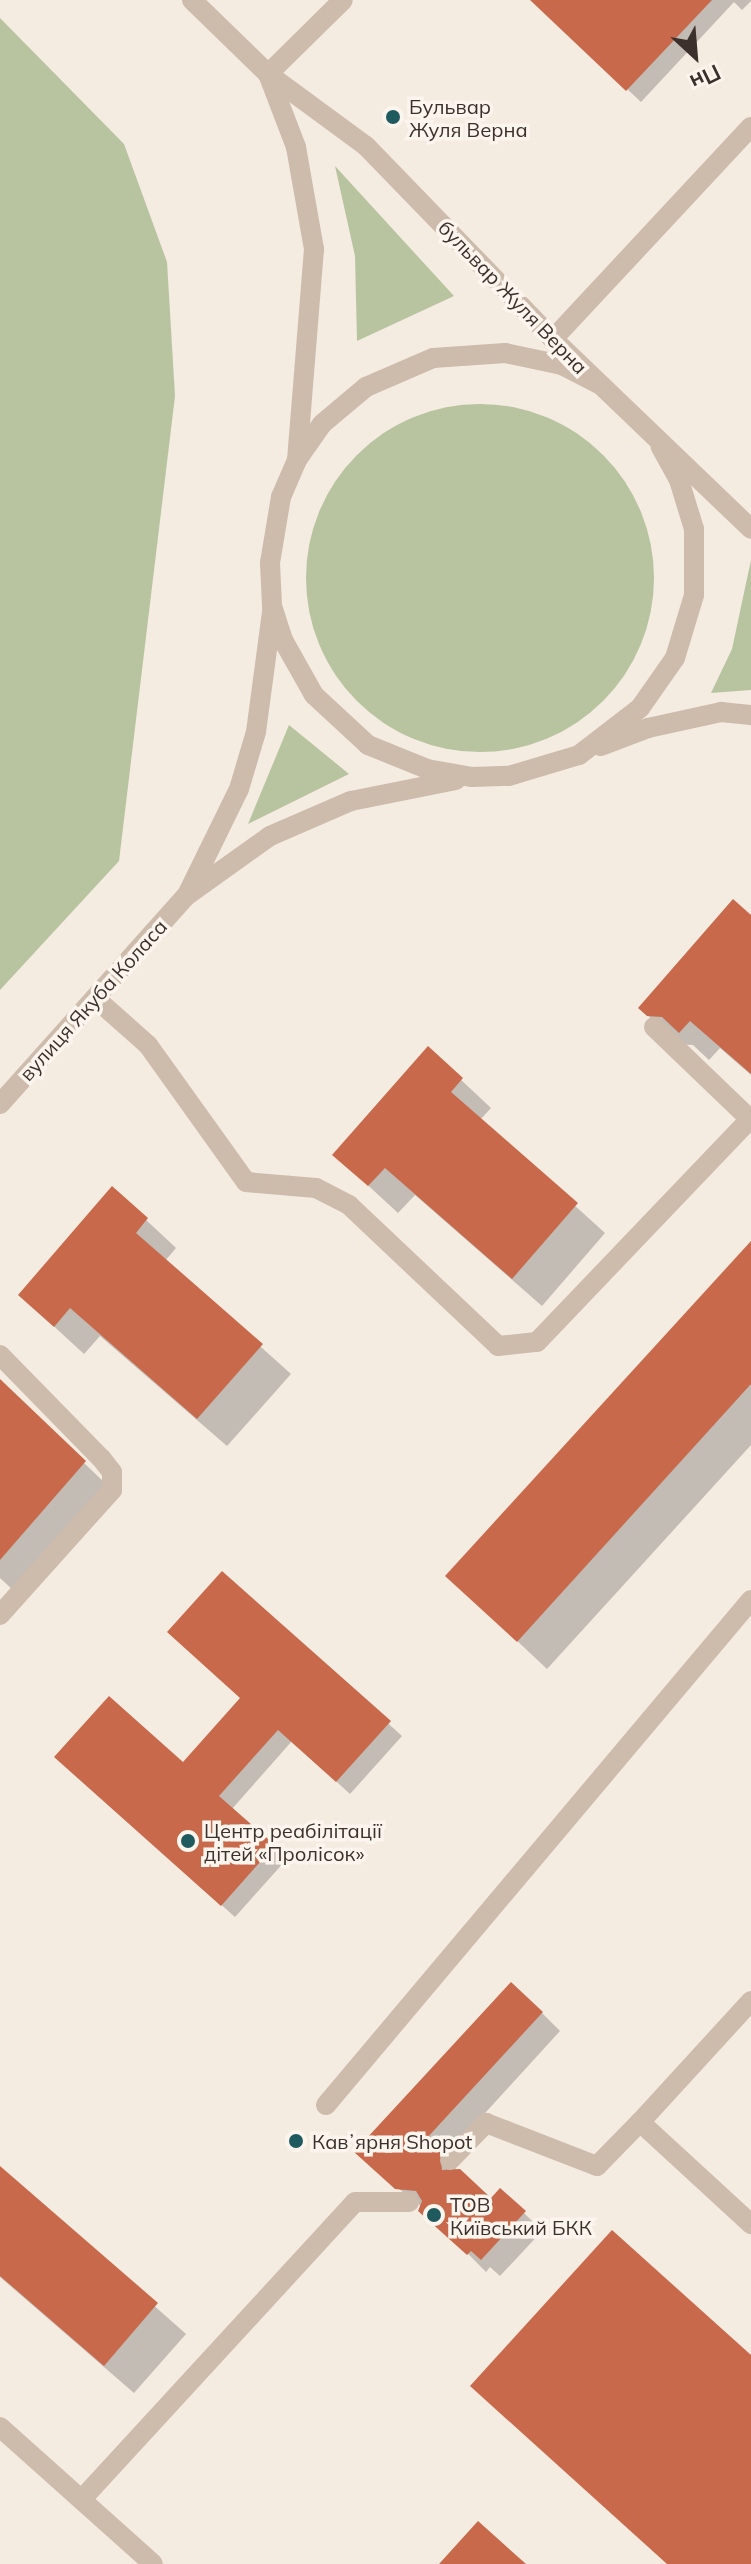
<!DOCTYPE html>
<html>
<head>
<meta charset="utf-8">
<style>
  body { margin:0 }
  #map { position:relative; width:751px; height:2564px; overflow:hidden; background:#f4ebe1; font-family:Mulish,sans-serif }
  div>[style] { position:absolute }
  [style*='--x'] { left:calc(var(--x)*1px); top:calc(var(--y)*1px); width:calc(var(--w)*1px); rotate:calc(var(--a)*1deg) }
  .green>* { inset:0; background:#b8c4a0 }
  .round { border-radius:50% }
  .shadow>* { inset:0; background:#0003 }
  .building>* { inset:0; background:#c8694b }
  .service>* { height:20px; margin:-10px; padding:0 10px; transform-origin:10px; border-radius:10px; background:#cdbbac }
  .minor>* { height:20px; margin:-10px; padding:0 10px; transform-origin:10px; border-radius:10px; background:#cdbbac }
  .tertiary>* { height:20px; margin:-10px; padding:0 10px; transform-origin:10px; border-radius:10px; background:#cdbbac }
  .dots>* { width:22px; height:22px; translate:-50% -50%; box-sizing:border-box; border:4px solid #fbf5ee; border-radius:50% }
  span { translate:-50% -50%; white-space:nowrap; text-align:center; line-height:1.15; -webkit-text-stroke:7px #fbf5ee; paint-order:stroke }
  .poi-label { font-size:20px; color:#3b302b }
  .left { translate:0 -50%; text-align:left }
  .street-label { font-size:20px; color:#3b302b }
  .north { position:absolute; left:655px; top:16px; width:80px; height:80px; -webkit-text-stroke:6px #fbf5ee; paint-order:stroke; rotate:154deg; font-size:22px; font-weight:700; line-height:32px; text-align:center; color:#3b302b }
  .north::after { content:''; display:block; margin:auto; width:28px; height:36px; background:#3b302b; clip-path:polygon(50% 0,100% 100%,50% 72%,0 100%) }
</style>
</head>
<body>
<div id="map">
  <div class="green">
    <i style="clip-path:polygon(0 18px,124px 144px,167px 262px,175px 396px,119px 861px,0 990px)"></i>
    <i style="clip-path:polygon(335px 166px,454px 296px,357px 341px,355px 256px)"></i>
    <i class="round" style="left:306px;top:404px;width:348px;height:348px"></i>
    <i style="clip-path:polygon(751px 560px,751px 690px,711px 693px,732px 649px)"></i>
    <i style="clip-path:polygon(289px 725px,349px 774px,248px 824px)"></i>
  </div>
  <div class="shadow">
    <i style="clip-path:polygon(532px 0,751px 0,751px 1px,742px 10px,734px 2px,641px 102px)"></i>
    <i style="clip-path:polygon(751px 918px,751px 1075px,720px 1048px,709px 1060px,693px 1045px,678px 1044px,640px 1008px)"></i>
    <i style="clip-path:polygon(428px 1049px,491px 1108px,480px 1120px,605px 1233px,542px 1306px,415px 1195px,398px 1213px,335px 1155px)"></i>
    <i style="clip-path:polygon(113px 1189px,176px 1248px,165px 1261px,291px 1374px,227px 1446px,100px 1336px,84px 1354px,20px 1295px)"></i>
    <i style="clip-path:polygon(751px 1244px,751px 1445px,547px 1669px,448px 1576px)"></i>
    <i style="clip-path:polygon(0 1383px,106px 1484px,13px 1590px,0 1578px)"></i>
    <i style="clip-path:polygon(222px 1574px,402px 1736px,350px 1794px,292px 1741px,232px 1809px,286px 1860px,235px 1917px,70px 1770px,183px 1765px,243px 1699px)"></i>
    <i style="clip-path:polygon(542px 2013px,560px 2031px,444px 2158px,491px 2200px,524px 2213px,542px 2231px,500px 2276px,490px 2267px,486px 2272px,422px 2207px,375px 2170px)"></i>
    <i style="clip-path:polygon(0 2169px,186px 2334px,134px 2393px,0 2277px)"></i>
  </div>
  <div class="building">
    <i style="clip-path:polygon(530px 0,712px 0,626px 91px)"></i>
    <i style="clip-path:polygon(733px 899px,751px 915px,751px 1074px,690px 1021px,679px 1033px,662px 1017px,647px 1016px,638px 1008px)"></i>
    <i style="clip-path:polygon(428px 1046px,463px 1078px,451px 1092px,578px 1203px,512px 1279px,385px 1168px,368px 1186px,332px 1155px)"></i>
    <i style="clip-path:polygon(112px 1186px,148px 1218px,136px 1233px,263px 1344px,197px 1419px,70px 1308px,54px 1327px,18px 1295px)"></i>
    <i style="clip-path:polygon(751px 1241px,751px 1384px,517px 1642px,445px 1576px)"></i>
    <i style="clip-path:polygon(0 1379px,86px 1461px,0 1560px)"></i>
    <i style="clip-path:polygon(222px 1571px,391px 1721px,336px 1782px,278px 1730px,219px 1796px,275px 1845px,221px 1906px,54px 1757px,109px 1696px,183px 1762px,240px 1698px,167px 1632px)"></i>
    <i style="clip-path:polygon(511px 1982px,543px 2012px,426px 2139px,440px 2151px,442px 2170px,460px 2169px,491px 2198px,500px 2188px,526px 2211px,481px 2260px,471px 2251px,467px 2255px,418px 2211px,422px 2201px,416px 2191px,395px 2189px,354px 2152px)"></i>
    <i style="clip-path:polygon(0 2166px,158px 2303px,104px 2366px,0 2276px)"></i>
    <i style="clip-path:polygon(612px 2230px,751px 2355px,751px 2564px,667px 2564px,470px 2386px)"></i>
    <i style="clip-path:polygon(478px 2521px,526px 2564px,439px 2564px)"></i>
  </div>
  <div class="service">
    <i style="--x:268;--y:74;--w:105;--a:-44.6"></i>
    <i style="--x:553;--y:339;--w:290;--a:-47"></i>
    <i style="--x:95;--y:998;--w:71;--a:41.6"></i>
    <i style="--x:148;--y:1045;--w:168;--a:54.4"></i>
    <i style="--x:246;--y:1182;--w:70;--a:4.9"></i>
    <i style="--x:316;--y:1188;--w:37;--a:27"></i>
    <i style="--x:349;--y:1205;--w:205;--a:43.4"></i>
    <i style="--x:498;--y:1346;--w:39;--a:-6"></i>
    <i style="--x:537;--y:1342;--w:308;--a:-46.3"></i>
    <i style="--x:654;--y:1027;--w:134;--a:43.8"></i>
    <i style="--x:0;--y:1355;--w:144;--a:45.6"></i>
    <i style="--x:101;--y:1458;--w:18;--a:52"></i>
    <i style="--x:112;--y:1472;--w:18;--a:90"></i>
    <i style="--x:112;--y:1490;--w:168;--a:131.9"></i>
    <i style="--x:751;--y:2001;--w:164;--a:132.5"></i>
    <i style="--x:640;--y:2122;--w:151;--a:42.6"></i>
    <i style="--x:326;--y:2105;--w:660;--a:-49.92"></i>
    <i style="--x:450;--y:2160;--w:52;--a:-45.8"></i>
    <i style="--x:486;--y:2123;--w:119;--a:21.2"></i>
    <i style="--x:597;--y:2166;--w:62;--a:-45.7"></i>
    <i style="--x:82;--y:2499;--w:403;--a:-47.4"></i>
    <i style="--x:355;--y:2202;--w:54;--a:0"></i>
  </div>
  <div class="minor">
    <i style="--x:0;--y:2427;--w:205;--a:41.8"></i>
  </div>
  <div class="tertiary">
    <i style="--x:192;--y:0;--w:106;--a:44.2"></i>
    <i style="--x:268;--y:74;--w:122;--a:36.3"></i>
    <i style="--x:366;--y:146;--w:269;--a:45.9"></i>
    <i style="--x:553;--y:339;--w:274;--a:43.8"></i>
    <i style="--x:268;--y:74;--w:78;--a:69"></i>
    <i style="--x:296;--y:147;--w:104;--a:80"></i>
    <i style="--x:314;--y:249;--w:211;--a:94.6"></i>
    <i style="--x:599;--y:384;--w:42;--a:-152.8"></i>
    <i style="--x:562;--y:365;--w:58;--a:-168.1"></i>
    <i style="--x:505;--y:353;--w:72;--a:176"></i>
    <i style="--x:433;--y:358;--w:73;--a:156.6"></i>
    <i style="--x:366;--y:387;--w:57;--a:139.9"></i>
    <i style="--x:322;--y:424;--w:44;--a:124.8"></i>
    <i style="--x:297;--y:460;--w:40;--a:113.4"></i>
    <i style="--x:281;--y:497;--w:67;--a:99.5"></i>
    <i style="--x:270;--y:563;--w:43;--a:87.3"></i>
    <i style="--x:272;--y:606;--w:36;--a:72"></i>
    <i style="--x:283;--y:640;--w:63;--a:60.6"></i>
    <i style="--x:314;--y:695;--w:74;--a:42.8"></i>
    <i style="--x:368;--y:745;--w:64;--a:22.1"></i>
    <i style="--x:427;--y:769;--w:46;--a:10.1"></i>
    <i style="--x:472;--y:777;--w:37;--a:-2"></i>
    <i style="--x:509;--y:776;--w:73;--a:-16.7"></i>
    <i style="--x:579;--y:755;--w:77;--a:-37.6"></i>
    <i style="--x:640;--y:708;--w:61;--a:-55"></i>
    <i style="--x:675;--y:658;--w:66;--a:-73.2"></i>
    <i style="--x:694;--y:595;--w:66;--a:-90"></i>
    <i style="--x:694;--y:529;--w:51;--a:-107"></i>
    <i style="--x:679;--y:480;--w:38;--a:-119"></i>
    <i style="--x:601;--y:746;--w:50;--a:-21"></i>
    <i style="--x:648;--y:728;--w:75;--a:-12.4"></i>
    <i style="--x:721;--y:712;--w:30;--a:6"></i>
    <i style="--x:188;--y:893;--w:116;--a:-63.9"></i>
    <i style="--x:239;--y:789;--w:59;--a:-73.4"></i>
    <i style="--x:256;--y:732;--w:121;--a:-82.4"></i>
    <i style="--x:0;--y:1104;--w:279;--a:-48.2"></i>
    <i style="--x:186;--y:896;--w:103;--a:-35.5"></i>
    <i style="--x:270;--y:836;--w:88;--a:-23.4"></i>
    <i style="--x:351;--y:801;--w:107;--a:-11.3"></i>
  </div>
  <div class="dots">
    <i style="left:393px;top:117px;background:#1f5a5e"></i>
    <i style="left:188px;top:1841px;background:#1f5a5e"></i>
    <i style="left:296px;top:2141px;background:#1f5a5e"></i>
    <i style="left:434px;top:2215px;background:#1f5a5e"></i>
  </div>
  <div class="poi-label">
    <span class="left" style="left:409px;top:118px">Бульвар<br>Жуля Верна</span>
    <span class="left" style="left:204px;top:1842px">Центр реабілітації<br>дітей «Пролісок»</span>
    <span class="left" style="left:312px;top:2141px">Кавʼярня Shopot</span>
    <span class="left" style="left:450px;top:2216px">ТОВ<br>Київський БКК</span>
  </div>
  <div class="street-label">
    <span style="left:513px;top:297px;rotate:46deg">бульвар Жуля Верна</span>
    <span style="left:93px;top:1000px;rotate:-48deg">вулиця Якуба Коласа</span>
  </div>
  <div class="north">Пн</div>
</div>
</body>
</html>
